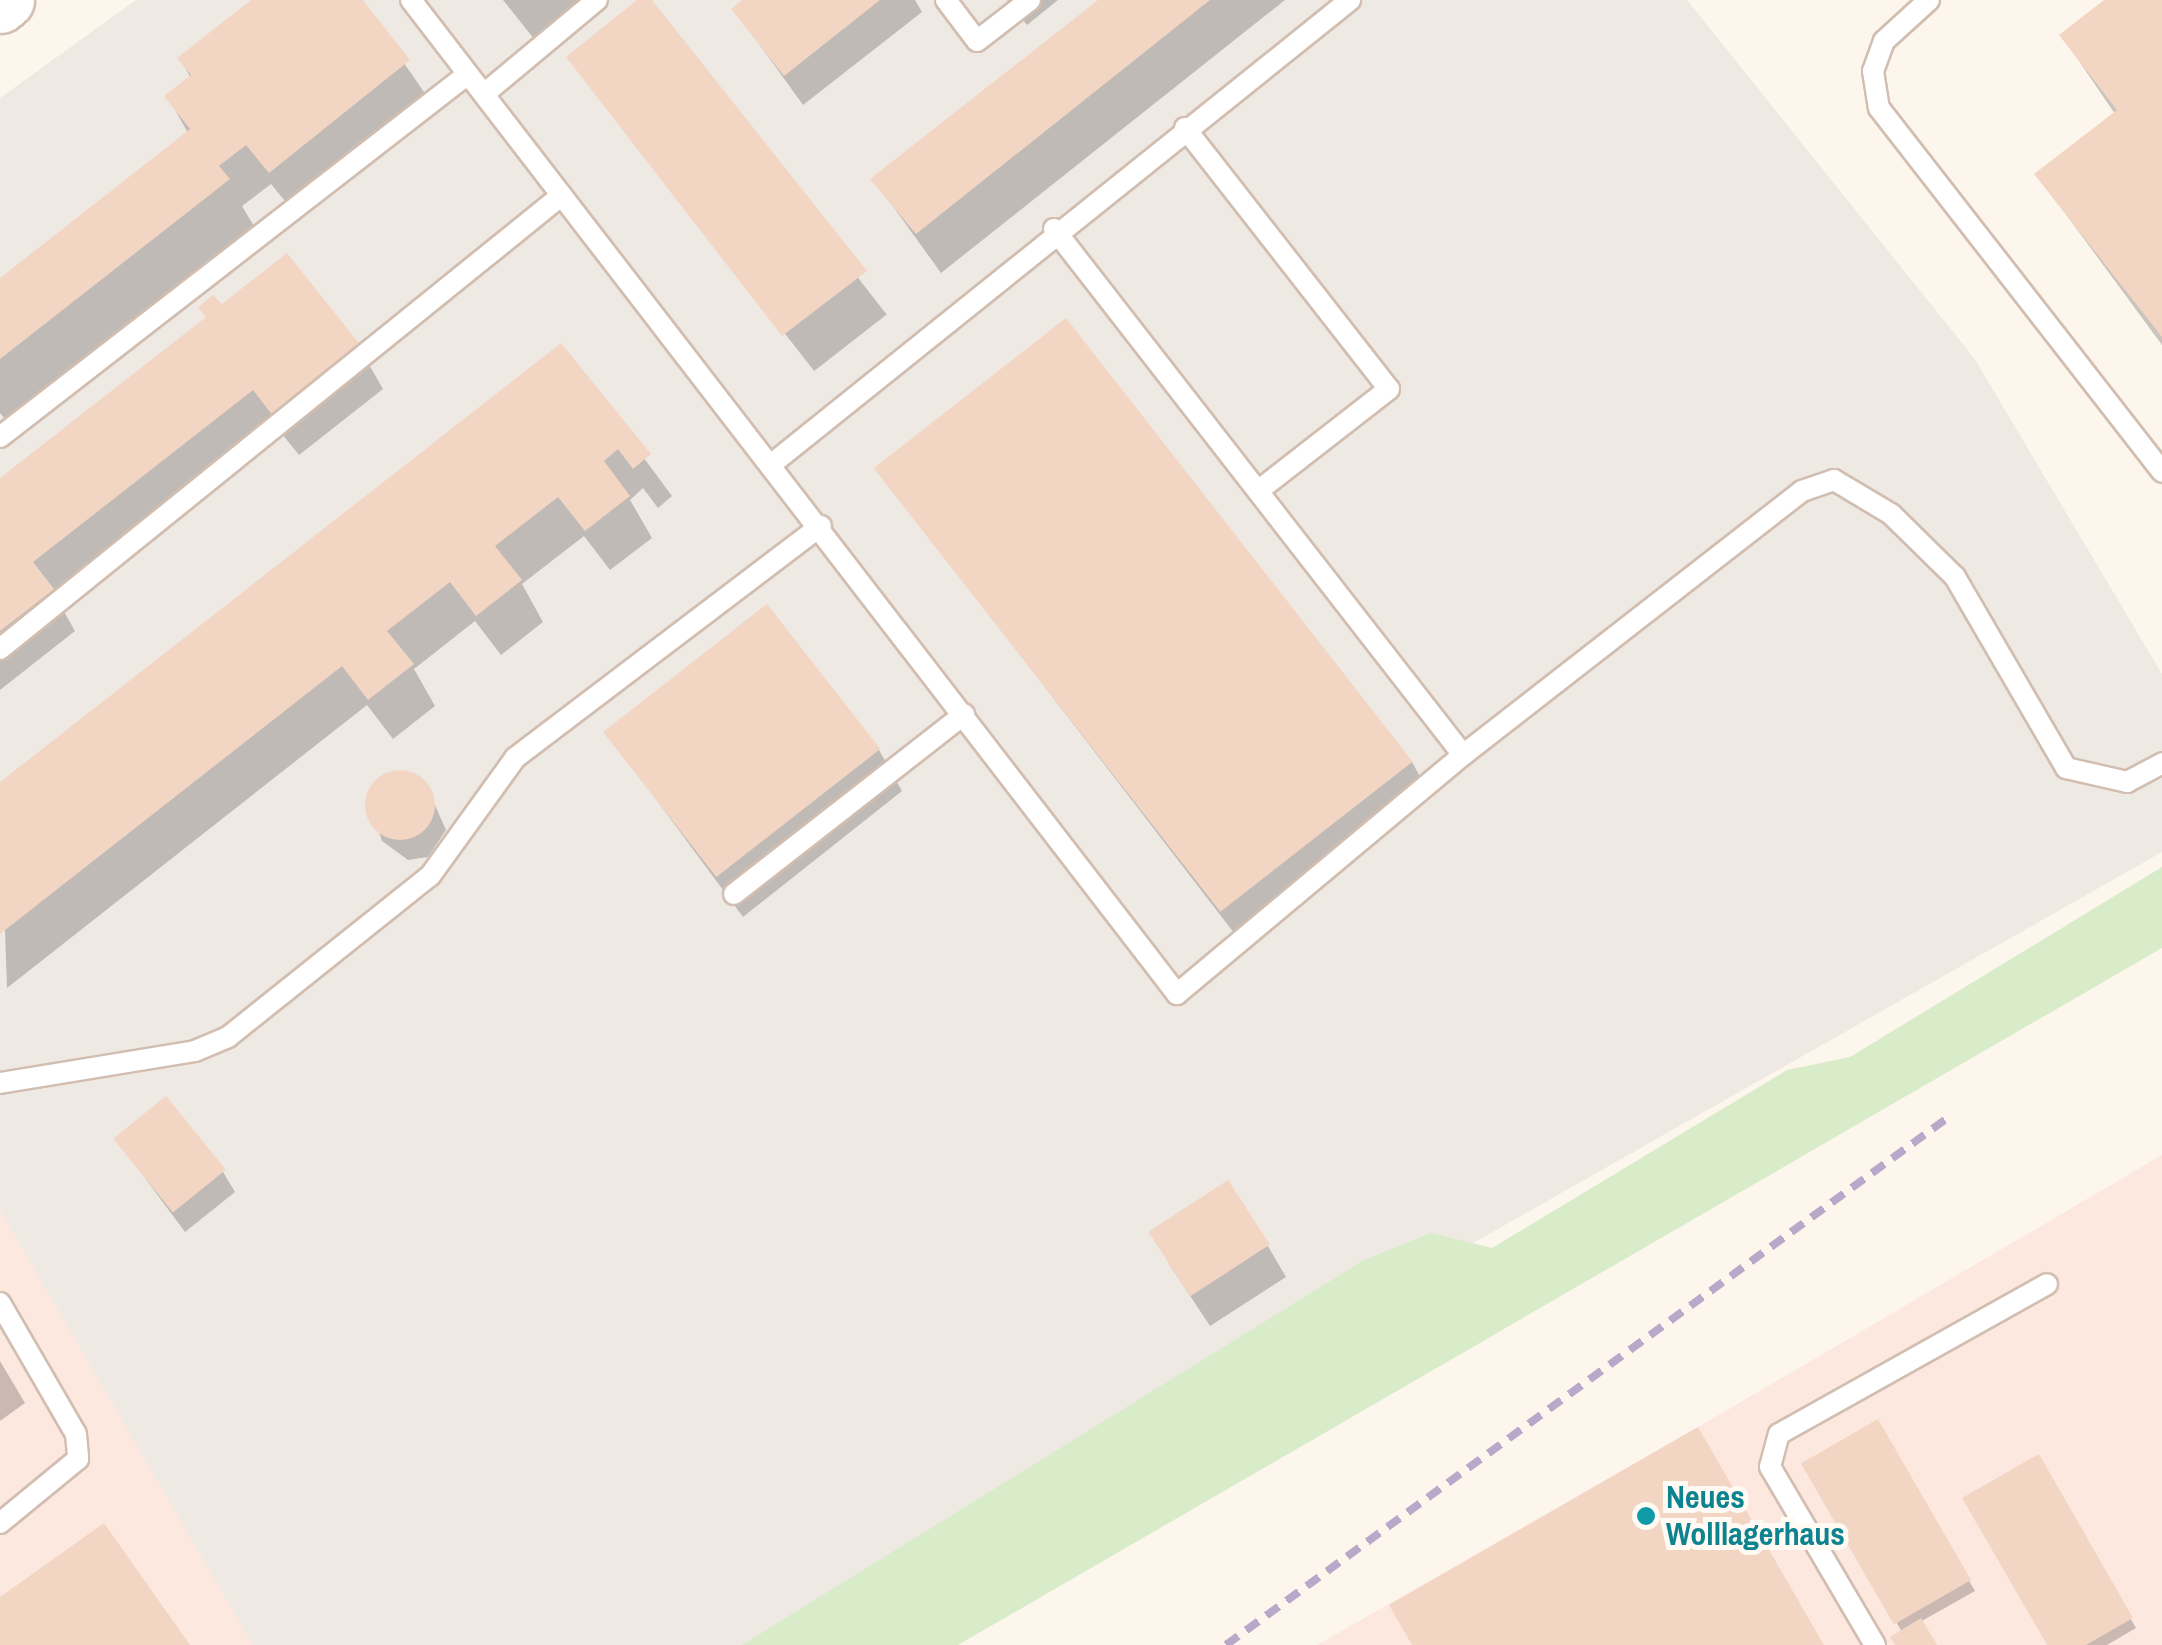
<!DOCTYPE html>
<html>
<head>
<meta charset="utf-8">
<style>
  body { margin:0 }
  #map { position:relative; width:2162px; height:1645px; overflow:hidden; background:#fdf6ec; font-family:"Archivo Narrow",sans-serif }
  div>[style] { position:absolute }
  [style*='--x'] { left:calc(var(--x)*1px); top:calc(var(--y)*1px); width:calc(var(--w)*1px); rotate:calc(var(--a)*1deg) }
  .commercial>* { inset:0; background:#fde8e0 }
  .industrial>* { inset:0; background:#efe9e4 }
  .green>* { inset:0; background:#d8ecc9 }
  .shadow>* { inset:0; background:#0003; transform-origin:0 0 }
  .building>* { inset:0; background:#f3d5c3; transform-origin:0 0 }
  .round { border-radius:50% }
  .roads { filter:drop-shadow(2px 0 #d1beb0) drop-shadow(-2px 0 #d1beb0) drop-shadow(0 2px #d1beb0) drop-shadow(0 -2px #d1beb0) }
  .service>* { height:20px; margin:-10px; padding:0 10px; transform-origin:10px; border-radius:10px; background:#fff }
  .secondary>* { height:55px; margin:-27.5px; padding:0 27.5px; transform-origin:27.5px; border-radius:27.5px; background:#fff }
  .rail>* { height:8px; margin-top:-4px; transform-origin:0; background:repeating-linear-gradient(90deg,#b9a8c9 0 15px,transparent 0 25px) }
  .dots>* { width:28px; height:28px; translate:-50% -50%; box-sizing:border-box; border:5px solid #fffaf3; border-radius:50% }
  span { translate:-50% -50%; white-space:nowrap; text-align:center; line-height:1.15; -webkit-text-stroke:10px #fffaf3; paint-order:stroke }
  .culture-label { font-size:32px; color:#0d838f; font-weight:700 }
  .left { translate:0 -50%; text-align:left }
</style>
</head>
<body>
<div id="map">
  <div class="commercial">
    <i style="clip-path:polygon(2162px 1155px,2162px 1645px,1317px 1645px,1705px 1423px)"></i>
    <i style="clip-path:polygon(0 1210px,209px 1564px,253px 1645px,0 1645px)"></i>
  </div>
  <div class="industrial">
    <i style="clip-path:polygon(136px 0,1687px 0,1974px 358px,2162px 674px,2162px 852px,765px 1645px,253px 1645px,0 1210px,0 98px)"></i>
  </div>
  <div class="green">
    <i style="clip-path:polygon(2162px 867px,2162px 948px,958px 1645px,742px 1645px,1364px 1260px,1431px 1233px,1492px 1248px,1787px 1070px,1850px 1057px)"></i>
  </div>
  <div class="shadow">
    <i style="clip-path:polygon(255px 0,360px 0,431px 102px,294px 212px,271px 184px,242px 206px,261px 238px,15px 431px,0 413px,0 281px,188px 133px,168px 97px,191px 78px,180px 59px)"></i>
    <i style="clip-path:polygon(503px 0,586px 0,535px 40px)"></i>
    <i style="left:641px;top:0;width:399px;height:92px;rotate:52deg"></i>
    <i style="clip-path:polygon(746px 0,915px 0,922px 12px,803px 105px,734px 9px)"></i>
    <i style="clip-path:polygon(1007px 0,1058px 0,1027px 25px)"></i>
    <i style="clip-path:polygon(1102px 0,1285px 0,941px 273px,874px 180px)"></i>
    <i style="clip-path:polygon(2108px 0,2162px 0,2162px 345px,2037px 175px,2115px 114px,2062px 36px)"></i>
    <i style="clip-path:polygon(221px 308px,360px 349px,383px 389px,299px 455px,278px 429px,58px 601px,75px 631px,0 690px,0 481px)"></i>
    <i style="clip-path:polygon(561px 346px,672px 496px,658px 508px,643px 488px,630px 500px,652px 538px,610px 570px,584px 536px,522px 584px,543px 622px,501px 655px,475px 621px,414px 669px,435px 706px,393px 739px,367px 705px,7px 988px,0 786px)"></i>
    <i style="clip-path:polygon(877px 469px,1412px 762px,1429px 793px,1241px 942px)"></i>
    <i style="clip-path:polygon(607px 733px,879px 750px,902px 791px,743px 917px)"></i>
    <i style="clip-path:polygon(410px 774px,427px 787px,446px 830px,428px 857px,408px 860px,382px 841px,368px 798px,379px 780px)"></i>
    <i style="clip-path:polygon(116px 1139px,223px 1172px,235px 1192px,185px 1232px)"></i>
    <i style="clip-path:polygon(1268px 1246px,1286px 1277px,1210px 1326px,1169px 1264px)"></i>
    <i style="clip-path:polygon(0 1361px,25px 1403px,0 1421px)"></i>
    <i style="clip-path:polygon(1877px 1422px,1975px 1591px,1920px 1622px,1934px 1645px,1897px 1645px,1902px 1632px,1804px 1464px)"></i>
    <i style="clip-path:polygon(2038px 1458px,2136px 1628px,2107px 1645px,2049px 1645px)"></i>
  </div>
  <div class="building">
    <i style="clip-path:polygon(251px 0,363px 0,410px 60px,269px 173px,246px 145px,219px 166px,230px 179px,0 359px,0 278px,190px 129px,164px 96px,191px 75px,177px 58px)"></i>
    <i style="clip-path:polygon(637px 0,652px 0,867px 271px,782px 336px,566px 57px)"></i>
    <i style="clip-path:polygon(742px 0,880px 0,784px 76px,731px 9px)"></i>
    <i style="clip-path:polygon(1098px 0,1210px 0,916px 234px,870px 179px)"></i>
    <i style="clip-path:polygon(2104px 0,2162px 0,2162px 337px,2034px 174px,2117px 110px,2059px 35px)"></i>
    <i style="clip-path:polygon(287px 253px,362px 347px,273px 416px,253px 390px,33px 562px,54px 589px,0 631px,0 478px,206px 317px,198px 307px,213px 295px,222px 304px)"></i>
    <i style="left:1066px;top:318px;width:563px;height:244px;rotate:52deg"></i>
    <i style="clip-path:polygon(561px 343px,651px 454px,633px 469px,618px 449px,604px 461px,630px 496px,585px 531px,558px 497px,495px 546px,522px 580px,476px 616px,450px 582px,387px 631px,414px 664px,368px 700px,342px 666px,0 934px,0 782px)"></i>
    <i style="left:767px;top:604px;width:184px;height:208px;rotate:52deg"></i>
    <i class="round" style="left:365px;top:770px;width:70px;height:70px"></i>
    <i style="left:166px;top:1096px;width:95px;height:68px;rotate:51deg"></i>
    <i style="left:1228px;top:1180px;width:77px;height:95px;rotate:57deg"></i>
    <i style="left:1878px;top:1419px;width:186px;height:89px;rotate:60deg"></i>
    <i style="clip-path:polygon(1698px 1427px,1824px 1645px,1412px 1645px,1389px 1605px)"></i>
    <i style="clip-path:polygon(2039px 1454px,2133px 1618px,2086px 1645px,2047px 1645px,1962px 1498px)"></i>
    <i style="clip-path:polygon(104px 1523px,190px 1645px,0 1645px,0 1597px)"></i>
    <i style="clip-path:polygon(1921px 1618px,1937px 1645px,1895px 1645px,1890px 1637px)"></i>
  </div>
  <div class="roads">
    <div class="service">
      <i style="--x:411;--y:0;--w:1255;--a:52.38"></i>
      <i style="--x:1177;--y:994;--w:373;--a:-39.9"></i>
      <i style="--x:1463;--y:755;--w:430;--a:-37.9"></i>
      <i style="--x:1802;--y:491;--w:34;--a:-19"></i>
      <i style="--x:1834;--y:480;--w:66;--a:30.8"></i>
      <i style="--x:1891;--y:514;--w:90;--a:44.5"></i>
      <i style="--x:1955;--y:577;--w:221;--a:59.8"></i>
      <i style="--x:2066;--y:768;--w:63;--a:12.9"></i>
      <i style="--x:2127;--y:782;--w:40;--a:-28"></i>
      <i style="--x:946;--y:0;--w:51;--a:52.9"></i>
      <i style="--x:977;--y:41;--w:67;--a:-37.7"></i>
      <i style="--x:1929;--y:0;--w:61;--a:137.7"></i>
      <i style="--x:1884;--y:41;--w:32;--a:110"></i>
      <i style="--x:1873;--y:71;--w:37;--a:81"></i>
      <i style="--x:1879;--y:108;--w:461;--a:52.1"></i>
      <i style="--x:484;--y:94;--w:147;--a:-39.8"></i>
      <i style="--x:1185;--y:128;--w:331;--a:52"></i>
      <i style="--x:1389;--y:389;--w:166;--a:142.1"></i>
      <i style="--x:1054;--y:229;--w:666;--a:52.13"></i>
      <i style="--x:0;--y:437;--w:592;--a:-37.8"></i>
      <i style="--x:773;--y:463;--w:740;--a:-38.74"></i>
      <i style="--x:0;--y:649;--w:722;--a:-38.93"></i>
      <i style="--x:734;--y:894;--w:292;--a:-38"></i>
      <i style="--x:0;--y:1083;--w:198;--a:-9.3"></i>
      <i style="--x:195;--y:1051;--w:36;--a:-23"></i>
      <i style="--x:228;--y:1037;--w:258;--a:-38.6"></i>
      <i style="--x:430;--y:876;--w:145;--a:-54.2"></i>
      <i style="--x:515;--y:758;--w:384;--a:-37.2"></i>
      <i style="--x:0;--y:1303;--w:151;--a:59.9"></i>
      <i style="--x:76;--y:1434;--w:25;--a:85"></i>
      <i style="--x:78;--y:1459;--w:101;--a:140.6"></i>
      <i style="--x:1875;--y:1645;--w:207;--a:-120.5"></i>
      <i style="--x:1770;--y:1467;--w:34;--a:-75"></i>
      <i style="--x:1779;--y:1434;--w:307;--a:-29.2"></i>
    </div>
    <div class="secondary">
      <i style="--x:0;--y:5;--w:8;--a:-40"></i>
    </div>
  </div>
  <div class="rail">
    <i style="--x:1226;--y:1645;--w:897;--a:-36.15"></i>
  </div>
  <div class="dots">
    <i style="left:1646px;top:1516px;background:#0f9aa8"></i>
  </div>
  <div class="culture-label">
    <span class="left" style="left:1666px;top:1516px">Neues<br>Wolllagerhaus</span>
  </div>
</div>
</body>
</html>
